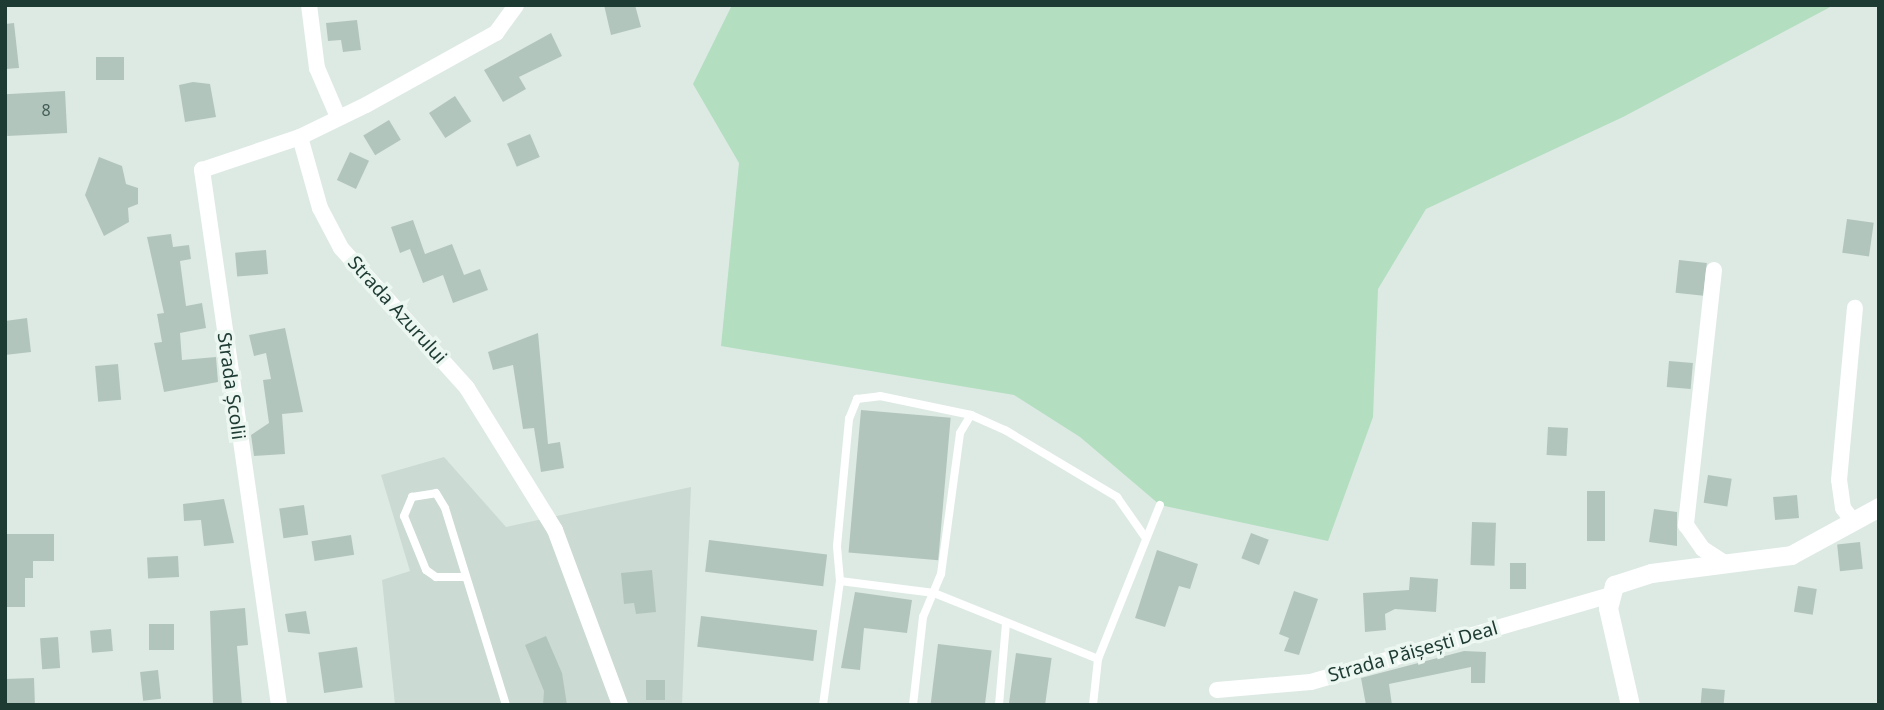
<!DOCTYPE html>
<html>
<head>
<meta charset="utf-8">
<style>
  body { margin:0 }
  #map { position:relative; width:1884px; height:710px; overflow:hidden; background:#ddeae4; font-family:"Noto Sans",sans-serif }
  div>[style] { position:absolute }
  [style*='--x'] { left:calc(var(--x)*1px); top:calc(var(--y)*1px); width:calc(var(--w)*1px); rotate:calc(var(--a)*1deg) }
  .built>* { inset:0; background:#cbdad3 }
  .green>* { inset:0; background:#b3dec0 }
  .building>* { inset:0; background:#b2c5bd; transform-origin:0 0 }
  .service>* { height:8px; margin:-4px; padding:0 4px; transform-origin:4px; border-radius:4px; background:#fff }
  .minor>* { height:16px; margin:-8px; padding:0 8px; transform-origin:8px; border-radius:8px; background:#fff }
  .tertiary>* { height:19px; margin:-9.5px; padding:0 9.5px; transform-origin:9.5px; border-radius:9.5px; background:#fff }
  span { translate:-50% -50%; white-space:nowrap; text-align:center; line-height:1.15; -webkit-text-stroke:7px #edf7f2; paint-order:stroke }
  .number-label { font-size:16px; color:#425d56 }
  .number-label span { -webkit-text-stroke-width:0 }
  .street-label { font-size:19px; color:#1d3a33 }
  .frame { position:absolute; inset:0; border:7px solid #1d3a33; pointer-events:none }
</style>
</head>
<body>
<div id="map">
  <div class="built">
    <i style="clip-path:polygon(444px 457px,506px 527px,691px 487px,682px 705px,395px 705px,382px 580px,410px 571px,381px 475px)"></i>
  </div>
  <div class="green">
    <i style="clip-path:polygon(732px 5px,1834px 5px,1623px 117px,1426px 209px,1378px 289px,1373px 417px,1328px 541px,1160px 505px,1080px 437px,1014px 395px,721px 346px,739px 163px,693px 84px)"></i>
  </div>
  <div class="building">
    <i style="clip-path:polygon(604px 5px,635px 5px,641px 27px,611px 35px)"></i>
    <i style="clip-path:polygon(357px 20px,361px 50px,343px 52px,341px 40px,328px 41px,326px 23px)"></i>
    <i style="clip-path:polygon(14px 23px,19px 68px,5px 69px,5px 24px)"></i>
    <i style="clip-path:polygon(551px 33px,562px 56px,519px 77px,526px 89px,503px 102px,484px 70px)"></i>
    <i style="left:96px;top:57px;width:28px;height:23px"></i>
    <i style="clip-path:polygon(193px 82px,210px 84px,216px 117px,185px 122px,179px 85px)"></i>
    <i style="left:65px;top:91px;width:42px;height:60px;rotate:87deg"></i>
    <i style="left:455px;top:96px;width:30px;height:31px;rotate:57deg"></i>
    <i style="left:389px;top:120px;width:23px;height:30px;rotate:59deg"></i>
    <i style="left:530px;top:134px;width:25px;height:25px;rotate:67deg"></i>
    <i style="left:350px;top:152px;width:21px;height:31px;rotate:25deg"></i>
    <i style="clip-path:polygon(99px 157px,122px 166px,126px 184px,138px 188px,138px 204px,128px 208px,129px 222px,104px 236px,85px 195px)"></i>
    <i style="left:1847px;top:219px;width:27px;height:34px;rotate:8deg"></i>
    <i style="clip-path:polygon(413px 220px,425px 254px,452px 244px,464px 275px,480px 269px,488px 290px,453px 303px,443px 275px,423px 283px,410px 249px,400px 253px,391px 227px)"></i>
    <i style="clip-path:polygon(171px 234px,173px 247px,189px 245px,191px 259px,180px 261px,186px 306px,202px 303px,206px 328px,180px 333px,182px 360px,216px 357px,218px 382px,164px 392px,154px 343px,162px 342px,157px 314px,164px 313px,147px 237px)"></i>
    <i style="left:266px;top:250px;width:24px;height:31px;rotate:85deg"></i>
    <i style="left:1679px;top:260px;width:28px;height:33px;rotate:6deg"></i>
    <i style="clip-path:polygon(27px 318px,31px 352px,5px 355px,5px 321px)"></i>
    <i style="clip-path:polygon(285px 328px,303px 412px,282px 414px,285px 454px,254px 456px,251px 435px,269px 423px,263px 380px,271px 379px,266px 353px,254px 356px,249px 335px)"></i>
    <i style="clip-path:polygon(538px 333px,548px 444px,560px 442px,564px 468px,541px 472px,534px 428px,523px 429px,513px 365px,493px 370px,488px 352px)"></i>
    <i style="left:1669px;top:361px;width:24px;height:26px;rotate:5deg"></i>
    <i style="left:118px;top:364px;width:36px;height:23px;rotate:85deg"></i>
    <i style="left:861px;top:410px;width:90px;height:143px;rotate:5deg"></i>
    <i style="left:1548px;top:427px;width:20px;height:28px;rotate:3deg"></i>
    <i style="left:1708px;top:475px;width:24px;height:28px;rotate:9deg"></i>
    <i style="left:1587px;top:491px;width:18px;height:50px"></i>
    <i style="left:1797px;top:495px;width:23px;height:24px;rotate:85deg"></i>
    <i style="clip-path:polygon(224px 499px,234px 543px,204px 546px,201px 520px,184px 521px,183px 504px)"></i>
    <i style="left:304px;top:505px;width:30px;height:25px;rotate:82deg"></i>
    <i style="clip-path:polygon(1654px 509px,1677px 512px,1677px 546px,1649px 542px)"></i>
    <i style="left:1472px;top:522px;width:24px;height:43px;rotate:2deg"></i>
    <i style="left:1251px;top:533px;width:19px;height:27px;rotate:21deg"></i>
    <i style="clip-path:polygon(5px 534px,54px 534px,54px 561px,33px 561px,33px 578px,25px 578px,25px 607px,5px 607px)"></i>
    <i style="left:351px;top:535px;width:20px;height:40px;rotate:81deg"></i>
    <i style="left:709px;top:540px;width:119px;height:32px;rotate:7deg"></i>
    <i style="left:1860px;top:542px;width:27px;height:23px;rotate:84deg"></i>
    <i style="clip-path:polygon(1157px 550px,1198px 564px,1190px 589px,1179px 586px,1165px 627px,1135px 618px)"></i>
    <i style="left:178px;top:556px;width:21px;height:31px;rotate:87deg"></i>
    <i style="left:1510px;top:563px;width:16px;height:26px"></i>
    <i style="clip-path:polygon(652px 570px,656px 612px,636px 614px,634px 603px,624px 604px,621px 573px)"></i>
    <i style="clip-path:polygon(1410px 577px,1438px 579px,1436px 612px,1395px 609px,1385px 614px,1386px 630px,1365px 632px,1363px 593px,1409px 590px)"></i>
    <i style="left:1798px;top:586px;width:19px;height:26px;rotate:9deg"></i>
    <i style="clip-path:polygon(1294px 591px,1318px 599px,1299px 655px,1284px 651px,1289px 638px,1279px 634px)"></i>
    <i style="clip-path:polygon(855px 592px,912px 600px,907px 633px,864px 628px,860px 670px,841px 668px)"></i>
    <i style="clip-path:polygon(245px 608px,248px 645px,237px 646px,242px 705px,213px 705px,210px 611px)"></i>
    <i style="clip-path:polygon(306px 611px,310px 634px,288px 632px,285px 614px)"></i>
    <i style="left:701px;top:616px;width:117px;height:31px;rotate:7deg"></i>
    <i style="left:149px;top:624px;width:25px;height:26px"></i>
    <i style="left:111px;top:629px;width:22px;height:21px;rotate:85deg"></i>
    <i style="clip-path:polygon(546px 636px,562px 673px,567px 705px,543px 705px,544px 691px,525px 645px)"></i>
    <i style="left:58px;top:637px;width:31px;height:18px;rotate:86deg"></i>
    <i style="left:938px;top:644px;width:54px;height:61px;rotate:7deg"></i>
    <i style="left:357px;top:647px;width:41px;height:39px;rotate:82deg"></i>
    <i style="clip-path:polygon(1464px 651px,1486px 652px,1485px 683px,1471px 683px,1471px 667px,1389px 684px,1392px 705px,1366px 705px,1361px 678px)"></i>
    <i style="left:1016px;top:653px;width:36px;height:52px;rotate:8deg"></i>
    <i style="left:158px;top:670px;width:29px;height:18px;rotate:84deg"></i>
    <i style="left:34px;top:678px;width:27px;height:29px;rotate:88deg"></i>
    <i style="left:646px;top:680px;width:19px;height:20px"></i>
    <i style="left:1702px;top:688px;width:23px;height:17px;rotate:5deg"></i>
  </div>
  <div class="service">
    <i style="--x:466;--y:577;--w:30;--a:180"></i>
    <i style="--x:436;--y:577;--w:12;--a:-145"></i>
    <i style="--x:426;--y:570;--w:58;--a:-112.2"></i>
    <i style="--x:404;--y:516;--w:21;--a:-67"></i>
    <i style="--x:412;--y:497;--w:24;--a:-9"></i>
    <i style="--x:436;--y:493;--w:17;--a:59"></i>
    <i style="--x:445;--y:508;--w:206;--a:72.8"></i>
    <i style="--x:840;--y:581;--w:35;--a:-95"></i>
    <i style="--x:837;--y:546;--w:128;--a:-84.6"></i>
    <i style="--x:849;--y:419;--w:22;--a:-68"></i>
    <i style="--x:857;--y:399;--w:23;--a:-7"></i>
    <i style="--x:880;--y:396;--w:93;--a:11.8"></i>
    <i style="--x:971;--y:415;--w:37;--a:24"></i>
    <i style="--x:1005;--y:430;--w:131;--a:30.9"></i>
    <i style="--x:1117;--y:497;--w:49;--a:55"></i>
    <i style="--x:823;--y:705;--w:125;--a:-82.2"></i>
    <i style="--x:840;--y:581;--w:95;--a:7.3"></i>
    <i style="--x:934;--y:593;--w:177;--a:21.9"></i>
    <i style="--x:913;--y:705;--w:89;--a:-83.5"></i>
    <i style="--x:923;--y:617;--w:47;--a:-67.3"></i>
    <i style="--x:941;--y:574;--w:142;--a:-82.3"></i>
    <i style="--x:960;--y:433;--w:21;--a:-59"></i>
    <i style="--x:999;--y:705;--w:82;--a:-85.1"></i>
    <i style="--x:1093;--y:705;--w:46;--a:-83.8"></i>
    <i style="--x:1098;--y:659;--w:166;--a:-68.1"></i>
  </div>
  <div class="minor">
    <i style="--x:309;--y:5;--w:64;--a:82.8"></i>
    <i style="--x:317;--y:68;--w:53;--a:66.8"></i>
    <i style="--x:300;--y:137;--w:74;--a:74.3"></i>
    <i style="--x:320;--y:208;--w:45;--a:62.3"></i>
    <i style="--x:341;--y:248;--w:188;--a:48"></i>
    <i style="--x:467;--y:388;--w:167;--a:58.2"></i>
    <i style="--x:555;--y:530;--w:187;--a:69.6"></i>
    <i style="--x:1714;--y:270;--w:257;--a:96.3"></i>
    <i style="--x:1686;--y:525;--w:29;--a:55"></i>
    <i style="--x:1703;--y:549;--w:27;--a:33"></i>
    <i style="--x:1853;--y:521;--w:16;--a:-128"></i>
    <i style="--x:1843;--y:508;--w:28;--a:-98"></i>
    <i style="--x:1839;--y:480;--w:173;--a:-84.7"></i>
    <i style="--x:1217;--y:690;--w:94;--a:-4.9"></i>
    <i style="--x:1311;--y:682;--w:308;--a:-16.2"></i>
    <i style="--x:279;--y:705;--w:541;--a:-98.19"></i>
    <i style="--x:202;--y:170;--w:103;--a:-18.6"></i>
    <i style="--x:300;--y:137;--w:73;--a:-25.9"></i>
    <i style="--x:366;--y:105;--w:149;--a:-29"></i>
    <i style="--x:496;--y:33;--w:34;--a:-54"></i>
  </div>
  <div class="tertiary">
    <i style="--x:1630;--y:705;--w:99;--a:-102.8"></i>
    <i style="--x:1608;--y:608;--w:24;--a:-75"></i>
    <i style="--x:1614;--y:585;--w:39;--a:-18"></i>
    <i style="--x:1651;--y:573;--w:141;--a:-7.3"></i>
    <i style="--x:1791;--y:555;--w:100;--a:-28.6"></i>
  </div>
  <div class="number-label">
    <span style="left:46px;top:110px">8</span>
  </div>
  <div class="street-label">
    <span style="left:397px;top:310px;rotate:48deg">Strada Azurului</span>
    <span style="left:231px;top:386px;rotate:82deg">Strada Școlii</span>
    <span style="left:1413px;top:652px;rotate:-16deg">Strada Păișești Deal</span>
  </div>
  <div class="frame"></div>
</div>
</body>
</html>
